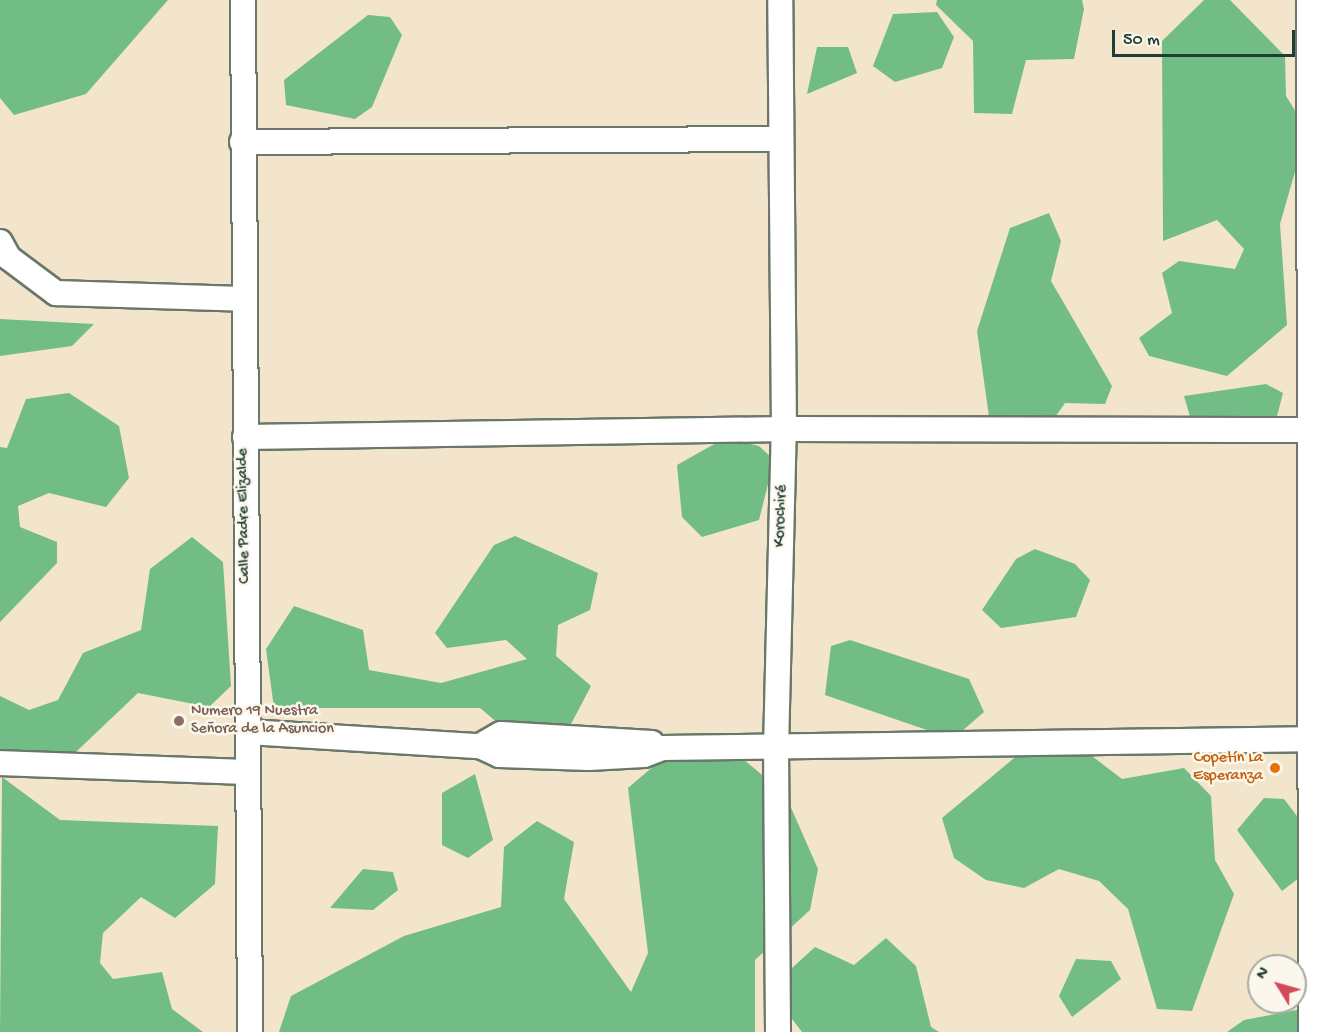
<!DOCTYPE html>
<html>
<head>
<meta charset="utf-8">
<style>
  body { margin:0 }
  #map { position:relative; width:1325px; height:1032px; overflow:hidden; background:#f3e5cb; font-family:"Gochi Hand",sans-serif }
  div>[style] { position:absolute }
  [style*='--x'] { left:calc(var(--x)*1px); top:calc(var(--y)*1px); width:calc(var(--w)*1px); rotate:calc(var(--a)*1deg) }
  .forest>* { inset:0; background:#72bd85 }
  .roads { filter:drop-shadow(2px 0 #697869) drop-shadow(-2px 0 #697869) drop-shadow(0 2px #697869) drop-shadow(0 -2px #697869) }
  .street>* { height:24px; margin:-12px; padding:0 12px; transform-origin:12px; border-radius:12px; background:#fff }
  .secondary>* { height:33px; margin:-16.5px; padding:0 16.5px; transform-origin:16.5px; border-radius:16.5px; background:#fff }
  .dots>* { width:16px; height:16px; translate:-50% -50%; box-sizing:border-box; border:3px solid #fbf7ec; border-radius:50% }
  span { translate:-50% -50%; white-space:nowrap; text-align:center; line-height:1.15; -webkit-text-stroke:5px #fbf7ec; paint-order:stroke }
  .street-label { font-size:16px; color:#1f3d34 }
  .education-label { font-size:16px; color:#785e54 }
  .left { translate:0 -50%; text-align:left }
  .food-label { font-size:16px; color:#c56008 }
  .right { translate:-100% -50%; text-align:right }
  .north { position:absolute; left:1247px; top:954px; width:60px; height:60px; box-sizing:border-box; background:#fbf7ec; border:2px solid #a3ada2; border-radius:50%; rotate:307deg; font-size:16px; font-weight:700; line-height:24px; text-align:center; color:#1f3d34 }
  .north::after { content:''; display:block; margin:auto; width:21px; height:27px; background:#d1495b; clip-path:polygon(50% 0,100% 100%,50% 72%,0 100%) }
  .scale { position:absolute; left:1112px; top:30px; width:183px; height:27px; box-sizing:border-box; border:3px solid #1f3d34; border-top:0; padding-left:8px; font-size:18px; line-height:21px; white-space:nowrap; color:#1f3d34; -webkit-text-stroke:4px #fbf7ec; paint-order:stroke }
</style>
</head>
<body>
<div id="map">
  <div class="forest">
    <i style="clip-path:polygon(0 0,168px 0,86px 94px,14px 115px,0 98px)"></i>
    <i style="clip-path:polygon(937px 0,1082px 0,1084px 9px,1074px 59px,1026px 60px,1012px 114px,974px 113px,973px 41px,936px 5px)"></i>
    <i style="clip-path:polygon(1204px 0,1230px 0,1285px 56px,1286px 96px,1307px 130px,1280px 224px,1287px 325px,1227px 376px,1149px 356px,1139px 338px,1172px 313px,1162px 273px,1179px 261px,1235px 269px,1244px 249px,1217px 220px,1163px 241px,1162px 41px)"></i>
    <i style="clip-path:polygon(937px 12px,954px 37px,942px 68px,895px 82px,873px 66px,893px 14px)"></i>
    <i style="clip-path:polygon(368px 15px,390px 17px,402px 35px,372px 107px,355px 119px,286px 105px,284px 80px)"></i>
    <i style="clip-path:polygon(817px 47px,848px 47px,857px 73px,807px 94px)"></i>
    <i style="clip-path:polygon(1049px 213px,1061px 241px,1051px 281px,1112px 386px,1105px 404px,1065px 403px,1039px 440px,990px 424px,977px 331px,1010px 228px)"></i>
    <i style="clip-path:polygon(0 319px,94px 324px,72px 346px,0 356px)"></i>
    <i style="clip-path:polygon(1266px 384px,1283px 393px,1273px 432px,1233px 442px,1194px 430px,1184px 396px)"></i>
    <i style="clip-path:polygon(69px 393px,119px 426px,129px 478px,106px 507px,49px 493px,18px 506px,20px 527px,57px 542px,57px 563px,0 622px,0 447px,7px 448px,26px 399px)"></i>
    <i style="clip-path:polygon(725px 438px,759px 446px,774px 460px,759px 520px,702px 537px,682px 517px,677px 465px)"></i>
    <i style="clip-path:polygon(515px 536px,598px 573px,590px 610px,558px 625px,556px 656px,591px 686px,549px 766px,480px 708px,274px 708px,266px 649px,294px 606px,363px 630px,369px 670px,441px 683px,527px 659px,506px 640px,447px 648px,435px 633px,494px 545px)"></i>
    <i style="clip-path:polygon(192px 537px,223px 562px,231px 686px,209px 707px,138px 693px,58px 769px,0 764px,0 696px,29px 710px,58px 700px,83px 653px,141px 630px,150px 569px)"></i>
    <i style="clip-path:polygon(1035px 549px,1075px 564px,1090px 580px,1076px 617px,1001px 628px,982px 610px,1016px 559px)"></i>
    <i style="clip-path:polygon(850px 640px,969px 679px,984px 712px,953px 739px,825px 695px,831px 646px)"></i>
    <i style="clip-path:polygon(677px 746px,737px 754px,785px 794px,818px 869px,810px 910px,755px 960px,755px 1032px,279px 1032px,291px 996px,404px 936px,501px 907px,504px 847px,537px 821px,574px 842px,564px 899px,631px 992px,648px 953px,628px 788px)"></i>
    <i style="clip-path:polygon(1025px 749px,1088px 753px,1122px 779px,1184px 768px,1211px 796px,1215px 860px,1234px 894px,1192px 1011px,1157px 1009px,1128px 909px,1099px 881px,1059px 869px,1024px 888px,986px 880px,954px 858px,942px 818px)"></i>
    <i style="clip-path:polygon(475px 774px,493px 840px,468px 858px,442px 845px,442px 793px)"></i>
    <i style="clip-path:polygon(2px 777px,60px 820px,218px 826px,215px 884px,175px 918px,141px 897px,103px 933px,100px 963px,113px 979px,162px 972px,172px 1009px,203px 1032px,0 1032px)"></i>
    <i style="clip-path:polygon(1264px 798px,1284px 799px,1325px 853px,1325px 858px,1282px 891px,1237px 830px)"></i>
    <i style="clip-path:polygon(363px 869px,393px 872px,398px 890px,373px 910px,330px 908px)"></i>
    <i style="clip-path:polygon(886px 938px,916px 966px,931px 1027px,939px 1032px,802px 1032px,769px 989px,815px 947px,854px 965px)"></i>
    <i style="clip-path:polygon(1076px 959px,1111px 961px,1121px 979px,1072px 1017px,1059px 996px)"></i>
    <i style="clip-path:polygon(1307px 1008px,1325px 1032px,1227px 1032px,1244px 1020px)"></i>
  </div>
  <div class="roads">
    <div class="street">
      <i style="--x:243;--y:0;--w:1032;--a:89.61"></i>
      <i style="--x:242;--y:142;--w:538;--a:-0.32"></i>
      <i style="--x:0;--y:242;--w:18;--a:61"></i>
      <i style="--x:9;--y:258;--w:59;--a:36.7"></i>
      <i style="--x:56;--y:293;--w:187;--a:1.8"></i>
      <i style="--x:245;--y:437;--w:539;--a:-0.85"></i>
      <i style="--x:784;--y:429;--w:541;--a:0.11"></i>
      <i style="--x:248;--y:732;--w:232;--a:3.5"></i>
      <i style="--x:480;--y:746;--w:21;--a:25"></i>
      <i style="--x:499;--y:755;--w:90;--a:1.9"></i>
      <i style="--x:589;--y:758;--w:55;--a:-3.1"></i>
      <i style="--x:644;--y:755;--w:19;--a:-21"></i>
      <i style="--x:662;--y:748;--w:663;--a:-0.78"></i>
      <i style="--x:480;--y:746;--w:24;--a:-30"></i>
      <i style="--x:501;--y:734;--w:151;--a:3.4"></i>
      <i style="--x:0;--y:763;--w:248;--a:2.1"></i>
      <i style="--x:778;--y:1032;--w:283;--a:-90.4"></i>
      <i style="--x:776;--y:749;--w:320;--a:-88.6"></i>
      <i style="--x:784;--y:429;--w:429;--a:-90.5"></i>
    </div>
    <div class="secondary">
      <i style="--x:1313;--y:0;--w:1032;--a:89.89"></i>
    </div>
  </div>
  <div class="dots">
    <i style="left:179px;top:721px;background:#8d6e63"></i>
    <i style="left:1275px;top:768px;background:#e8710a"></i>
  </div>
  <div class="street-label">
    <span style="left:245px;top:516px;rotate:-91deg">Calle Padre Elizalde</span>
    <span style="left:782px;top:516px;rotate:-88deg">Korochiré</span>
  </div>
  <div class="education-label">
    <span class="left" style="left:191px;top:721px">Numero 19 Nuestra<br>Señora de la Asuncion</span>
  </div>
  <div class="food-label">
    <span class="right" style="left:1263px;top:768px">Copetín La<br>Esperanza</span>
  </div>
  <div class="north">N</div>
  <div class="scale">50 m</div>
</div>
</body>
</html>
